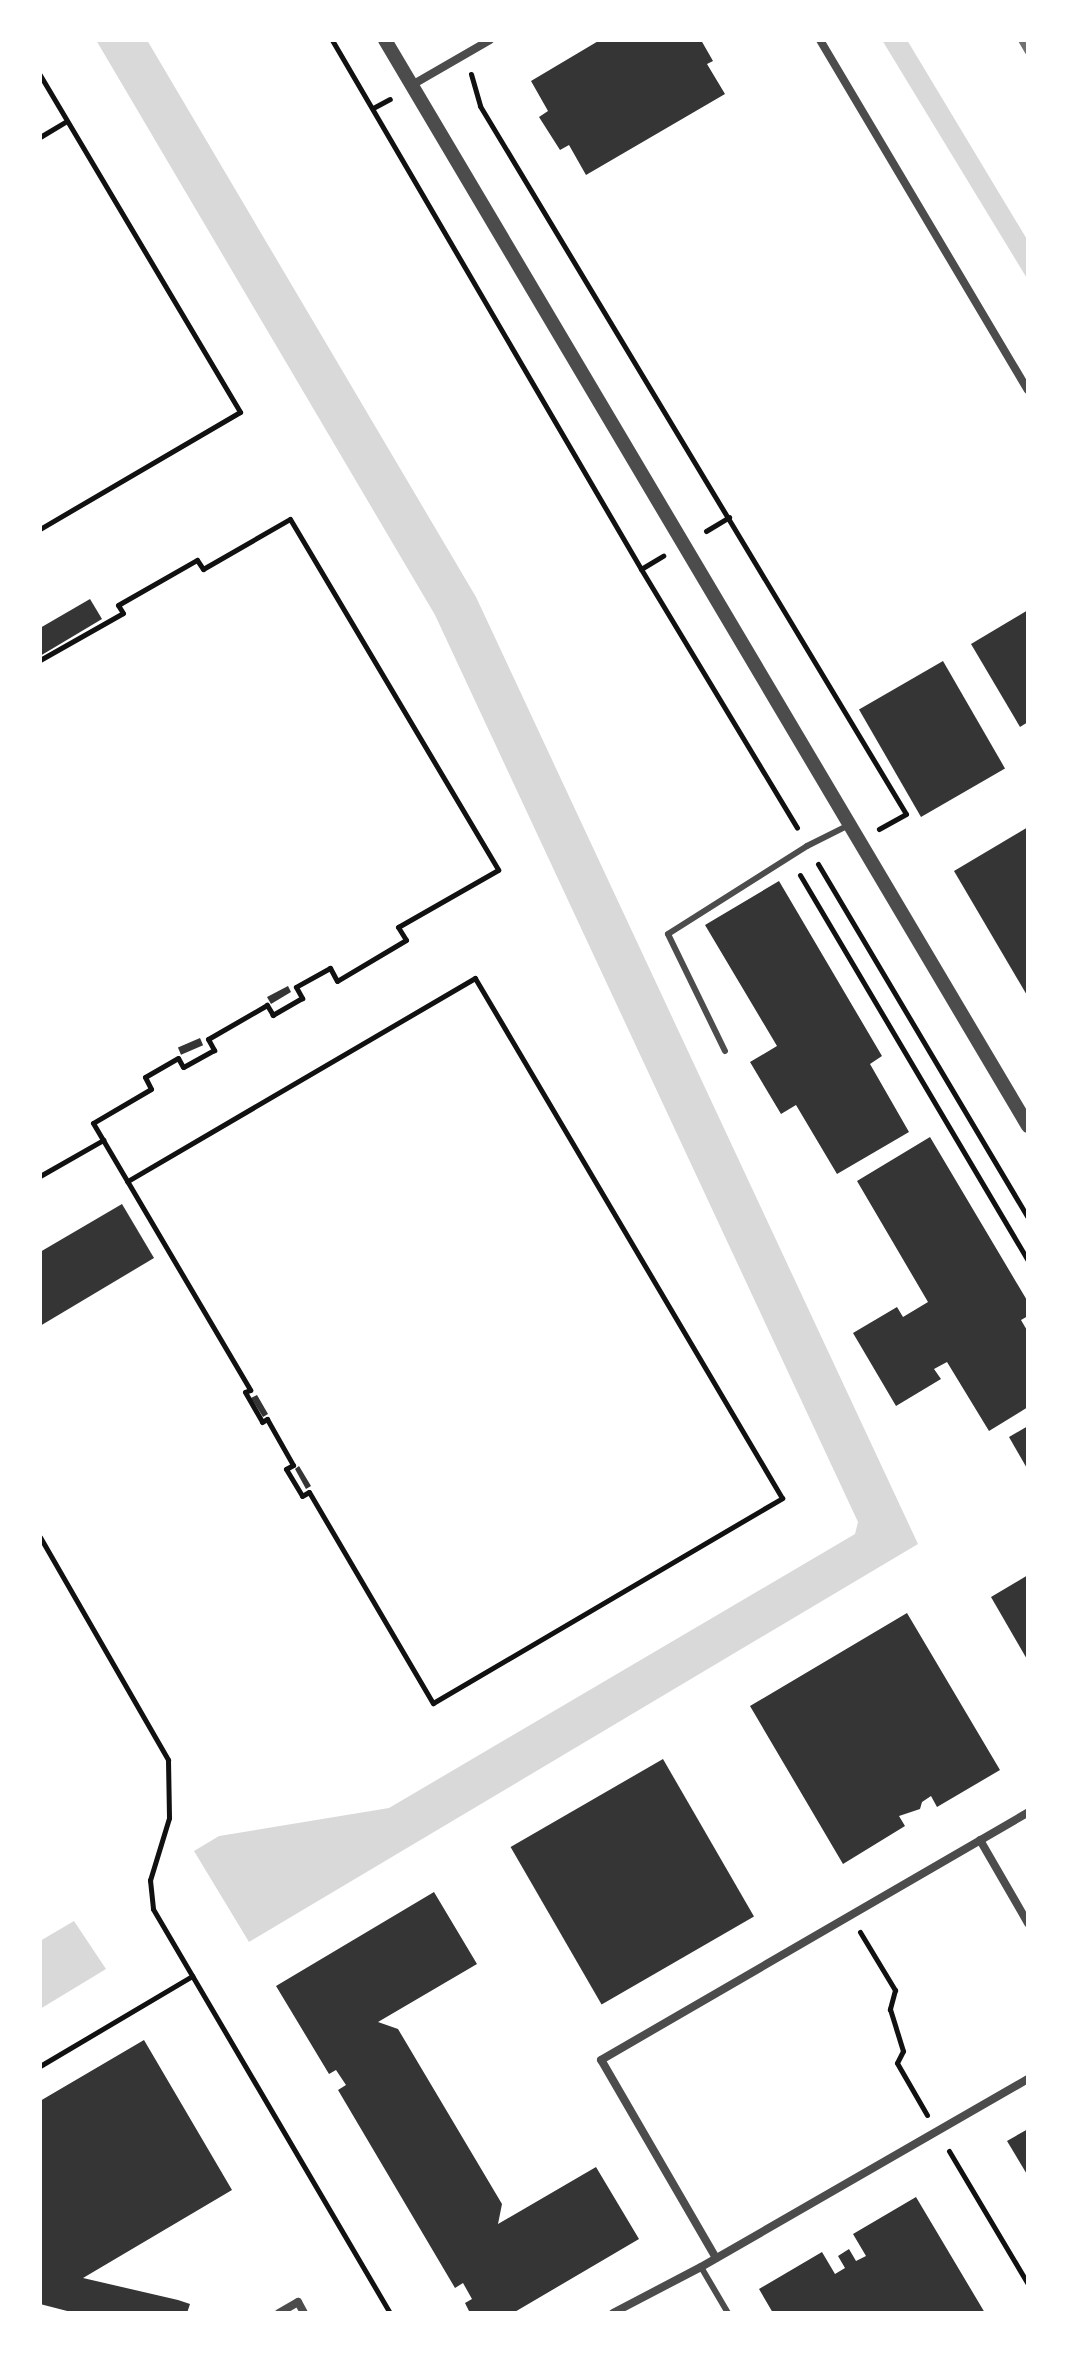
<!DOCTYPE html>
<html>
<head>
<meta charset="utf-8">
<style>
  body { margin:0 }
  #map { position:relative; width:1068px; height:2353px; overflow:hidden; background:#fff; font-family:"Work Sans",sans-serif }
  div>[style] { position:absolute }
  [style*='--x'] { left:calc(var(--x)*1px); top:calc(var(--y)*1px); width:calc(var(--w)*1px); rotate:calc(var(--a)*1deg) }
  .water>* { inset:0; background:#d9d9d9 }
  .building>* { inset:0; background:#353535; transform-origin:0 0 }
  .path>* { height:5px; margin:-2.5px; padding:0 2.5px; transform-origin:2.5px; border-radius:2.5px; background:#111 }
  .service>* { height:6px; margin:-3px; padding:0 3px; transform-origin:3px; border-radius:3px; background:#4c4c4c }
  .minor>* { height:8px; margin:-4px; padding:0 4px; transform-origin:4px; border-radius:4px; background:#4c4c4c }
  .tertiary>* { height:14px; margin:-7px; padding:0 7px; transform-origin:7px; border-radius:7px; background:#4c4c4c }
  .rail>* { height:6px; margin:-3px; padding:0 3px; transform-origin:3px; border-radius:3px; background:#707070 }
  span { translate:-50% -50%; white-space:nowrap; text-align:center; line-height:1.15; -webkit-text-stroke:7px #fff; paint-order:stroke }
  .frame { position:absolute; inset:0; border:42px solid #fff; pointer-events:none }
</style>
</head>
<body>
<div id="map">
  <div class="water">
    <i style="clip-path:polygon(96px 40px,147px 40px,476px 597px,918px 1544px,249px 1942px,194px 1851px,219px 1836px,389px 1808px,855px 1534px,858px 1522px,435px 615px)"></i>
    <i style="clip-path:polygon(882px 40px,907px 40px,1028px 241px,1028px 280px)"></i>
    <i style="clip-path:polygon(74px 1921px,106px 1969px,40px 2009px,40px 1941px)"></i>
  </div>
  <div class="building">
    <i style="clip-path:polygon(600px 40px,701px 40px,713px 61px,707px 64px,725px 94px,586px 175px,569px 145px,560px 150px,539px 117px,548px 111px,531px 81px)"></i>
    <i style="clip-path:polygon(90px 599px,102px 619px,40px 656px,40px 628px)"></i>
    <i style="clip-path:polygon(1028px 610px,1028px 722px,1020px 727px,971px 644px)"></i>
    <i style="left:943px;top:661px;width:124px;height:97px;rotate:60deg"></i>
    <i style="clip-path:polygon(1028px 827px,1028px 997px,954px 871px)"></i>
    <i style="clip-path:polygon(779px 881px,882px 1056px,870px 1064px,909px 1132px,837px 1174px,796px 1105px,781px 1114px,750px 1062px,777px 1046px,705px 925px)"></i>
    <i style="clip-path:polygon(288px 986px,291px 992px,271px 1004px,267px 997px)"></i>
    <i style="left:200px;top:1038px;width:8px;height:24px;rotate:67deg"></i>
    <i style="clip-path:polygon(930px 1137px,1028px 1302px,1028px 1316px,1021px 1320px,1028px 1332px,1028px 1407px,989px 1431px,947px 1362px,934px 1369px,941px 1379px,896px 1406px,853px 1333px,897px 1307px,903px 1317px,928px 1302px,857px 1181px)"></i>
    <i style="clip-path:polygon(122px 1204px,154px 1258px,40px 1326px,40px 1252px)"></i>
    <i style="clip-path:polygon(257px 1395px,268px 1414px,263px 1417px,251px 1398px)"></i>
    <i style="clip-path:polygon(1028px 1426px,1028px 1470px,1009px 1437px)"></i>
    <i style="clip-path:polygon(299px 1466px,311px 1486px,306px 1489px,295px 1469px)"></i>
    <i style="clip-path:polygon(1028px 1575px,1028px 1661px,991px 1597px)"></i>
    <i style="clip-path:polygon(907px 1613px,1000px 1770px,937px 1807px,931px 1796px,922px 1802px,920px 1809px,899px 1816px,905px 1826px,843px 1864px,750px 1706px)"></i>
    <i style="left:663px;top:1759px;width:182px;height:176px;rotate:60deg"></i>
    <i style="clip-path:polygon(434px 1892px,477px 1964px,378px 2022px,398px 2029px,502px 2204px,498px 2224px,596px 2167px,639px 2239px,513px 2313px,470px 2313px,465px 2303px,472px 2299px,463px 2283px,455px 2288px,338px 2090px,346px 2085px,336px 2070px,329px 2074px,276px 1986px)"></i>
    <i style="clip-path:polygon(144px 2040px,232px 2190px,83px 2278px,178px 2300px,190px 2304px,187px 2313px,75px 2313px,40px 2304px,40px 2101px)"></i>
    <i style="clip-path:polygon(1028px 2129px,1028px 2176px,1007px 2141px)"></i>
    <i style="clip-path:polygon(916px 2197px,985px 2313px,773px 2313px,759px 2289px,822px 2252px,835px 2274px,845px 2268px,838px 2256px,849px 2249px,856px 2261px,866px 2256px,853px 2234px)"></i>
  </div>
  <div class="path">
    <i style="--x:332;--y:40;--w:613;--a:59.71"></i>
    <i style="--x:641;--y:569;--w:302;--a:58.9"></i>
    <i style="--x:471;--y:74;--w:33;--a:74"></i>
    <i style="--x:480;--y:106;--w:826;--a:58.96"></i>
    <i style="--x:906;--y:814;--w:31;--a:151"></i>
    <i style="--x:40;--y:75;--w:392;--a:59.3"></i>
    <i style="--x:240;--y:412;--w:232;--a:149.7"></i>
    <i style="--x:373;--y:108;--w:19;--a:-28"></i>
    <i style="--x:40;--y:137;--w:31;--a:-31"></i>
    <i style="--x:706;--y:531;--w:27;--a:-31"></i>
    <i style="--x:641;--y:569;--w:26;--a:-31"></i>
    <i style="--x:40;--y:660;--w:95;--a:-29.5"></i>
    <i style="--x:123;--y:613;--w:9;--a:-122"></i>
    <i style="--x:118;--y:605;--w:91;--a:-29.7"></i>
    <i style="--x:197;--y:560;--w:11;--a:56"></i>
    <i style="--x:203;--y:569;--w:100;--a:-29.9"></i>
    <i style="--x:290;--y:519;--w:408;--a:59.3"></i>
    <i style="--x:498;--y:870;--w:115;--a:150.3"></i>
    <i style="--x:398;--y:927;--w:15;--a:58"></i>
    <i style="--x:406;--y:940;--w:80;--a:149.3"></i>
    <i style="--x:337;--y:981;--w:15;--a:-118"></i>
    <i style="--x:330;--y:968;--w:39;--a:151"></i>
    <i style="--x:296;--y:987;--w:13;--a:61"></i>
    <i style="--x:302;--y:998;--w:34;--a:150"></i>
    <i style="--x:273;--y:1015;--w:12;--a:-121"></i>
    <i style="--x:267;--y:1005;--w:68;--a:150"></i>
    <i style="--x:208;--y:1039;--w:13;--a:61"></i>
    <i style="--x:214;--y:1050;--w:35;--a:151"></i>
    <i style="--x:183;--y:1067;--w:10;--a:-119"></i>
    <i style="--x:178;--y:1058;--w:38;--a:150"></i>
    <i style="--x:145;--y:1077;--w:13;--a:63"></i>
    <i style="--x:151;--y:1089;--w:67;--a:149.6"></i>
    <i style="--x:93;--y:1123;--w:310;--a:59.5"></i>
    <i style="--x:250;--y:1390;--w:5;--a:158"></i>
    <i style="--x:245;--y:1392;--w:34;--a:60"></i>
    <i style="--x:262;--y:1422;--w:6;--a:-31"></i>
    <i style="--x:267;--y:1419;--w:53;--a:60.5"></i>
    <i style="--x:293;--y:1465;--w:8;--a:150"></i>
    <i style="--x:286;--y:1469;--w:31;--a:59"></i>
    <i style="--x:302;--y:1496;--w:8;--a:-30"></i>
    <i style="--x:309;--y:1492;--w:245;--a:59.6"></i>
    <i style="--x:433;--y:1703;--w:405;--a:-30.4"></i>
    <i style="--x:782;--y:1498;--w:604;--a:-120.56"></i>
    <i style="--x:475;--y:978;--w:403;--a:149.7"></i>
    <i style="--x:818;--y:864;--w:412;--a:59.3"></i>
    <i style="--x:800;--y:875;--w:447;--a:59.4"></i>
    <i style="--x:40;--y:1176;--w:73;--a:-29.7"></i>
    <i style="--x:40;--y:1537;--w:257;--a:60.1"></i>
    <i style="--x:168;--y:1760;--w:58;--a:89"></i>
    <i style="--x:169;--y:1818;--w:65;--a:107"></i>
    <i style="--x:150;--y:1880;--w:29;--a:84"></i>
    <i style="--x:153;--y:1909;--w:468;--a:59.6"></i>
    <i style="--x:860;--y:1932;--w:68;--a:58.9"></i>
    <i style="--x:895;--y:1990;--w:20;--a:105"></i>
    <i style="--x:890;--y:2009;--w:44;--a:72.8"></i>
    <i style="--x:903;--y:2051;--w:13;--a:117"></i>
    <i style="--x:897;--y:2063;--w:60;--a:60"></i>
    <i style="--x:40;--y:2066;--w:177;--a:-30.6"></i>
    <i style="--x:949;--y:2151;--w:155;--a:59.3"></i>
  </div>
  <div class="service">
    <i style="--x:725;--y:1051;--w:130;--a:-116"></i>
    <i style="--x:668;--y:934;--w:165;--a:-32.3"></i>
    <i style="--x:807;--y:846;--w:45;--a:-26.6"></i>
    <i style="--x:701;--y:2267;--w:53;--a:59.6"></i>
  </div>
  <div class="minor">
    <i style="--x:820;--y:40;--w:407;--a:59.3"></i>
    <i style="--x:412;--y:85;--w:90;--a:-30"></i>
    <i style="--x:980;--y:1840;--w:96;--a:60"></i>
    <i style="--x:716;--y:2258;--w:229;--a:-120.1"></i>
    <i style="--x:601;--y:2060;--w:494;--a:-30.1"></i>
    <i style="--x:279;--y:2313;--w:22;--a:-30"></i>
    <i style="--x:298;--y:2302;--w:13;--a:61"></i>
    <i style="--x:613;--y:2313;--w:99;--a:-27.6"></i>
    <i style="--x:701;--y:2267;--w:377;--a:-29.9"></i>
  </div>
  <div class="tertiary">
    <i style="--x:385;--y:40;--w:1262;--a:59.37"></i>
  </div>
  <div class="rail">
    <i style="--x:1021;--y:40;--w:14;--a:60"></i>
  </div>
  <div class="frame"></div>
</div>
</body>
</html>
